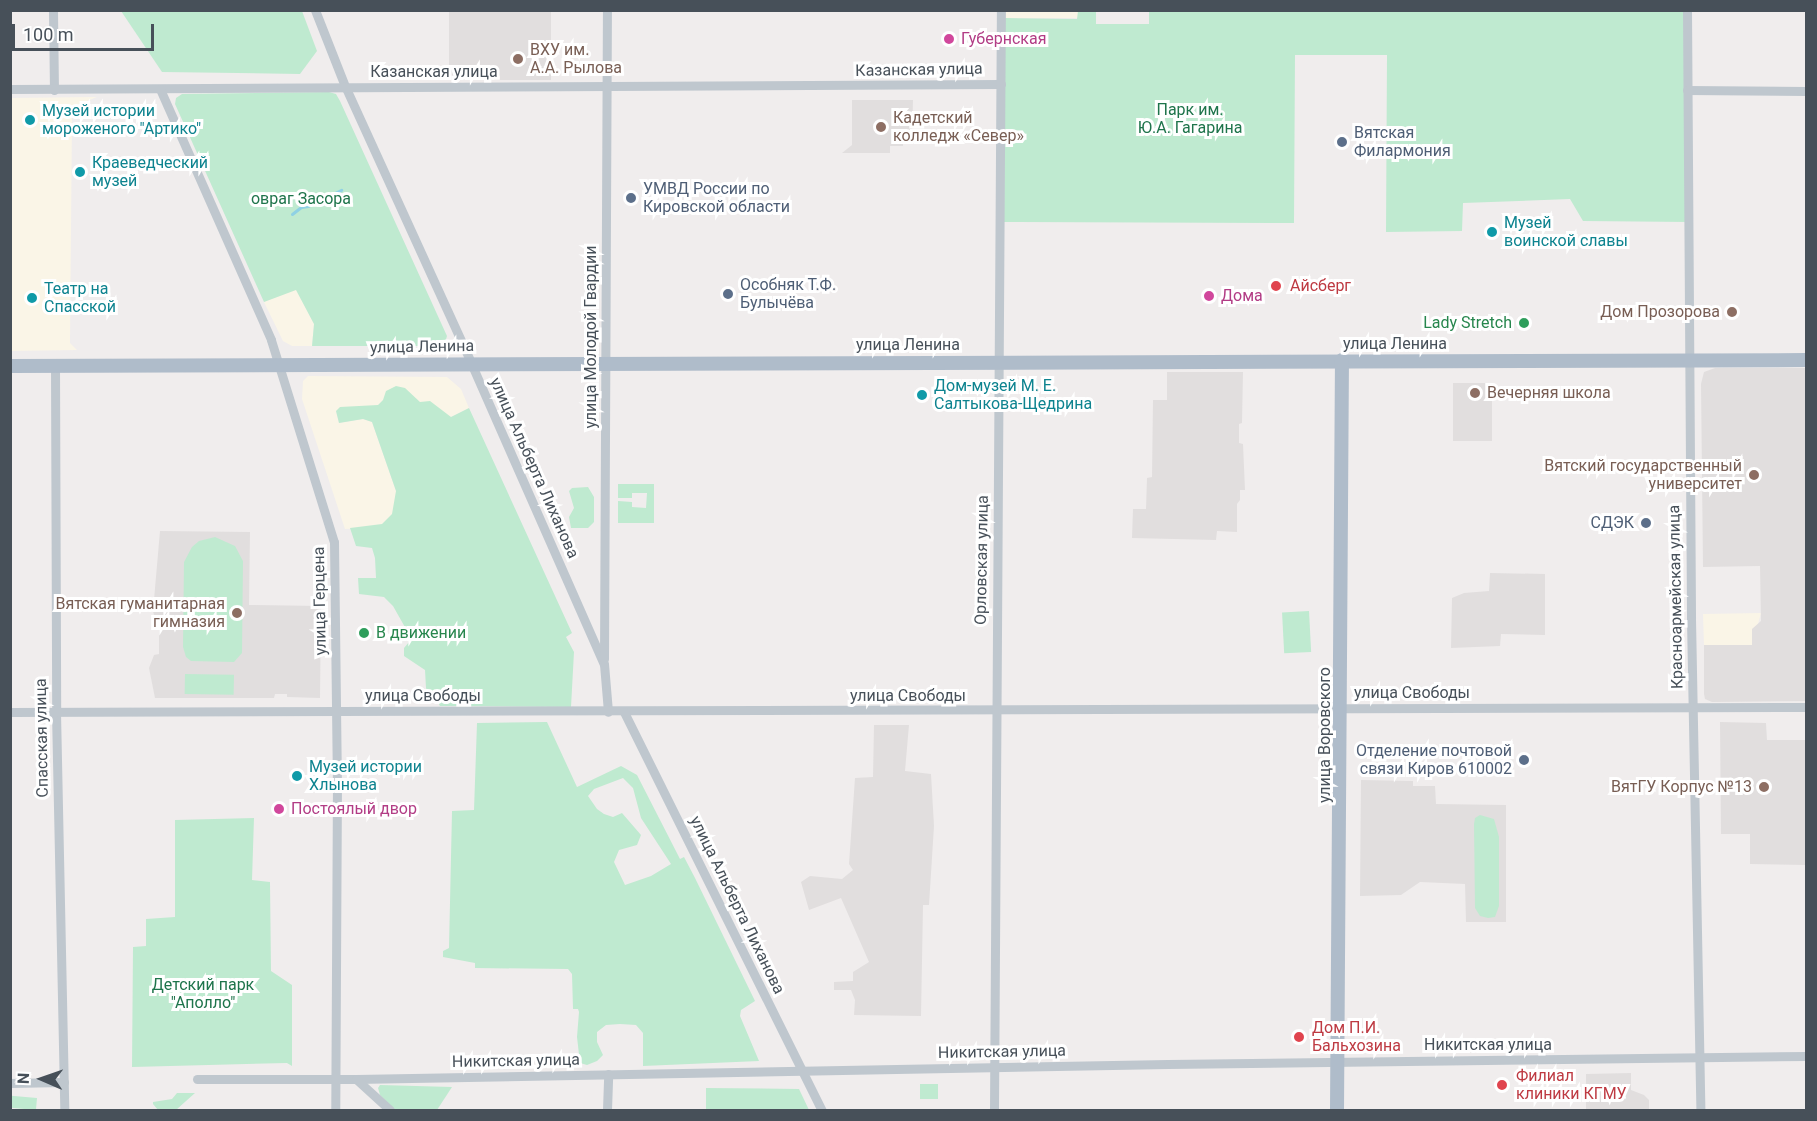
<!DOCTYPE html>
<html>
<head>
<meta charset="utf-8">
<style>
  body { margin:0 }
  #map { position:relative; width:1817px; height:1121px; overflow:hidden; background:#f0eded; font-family:Roboto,sans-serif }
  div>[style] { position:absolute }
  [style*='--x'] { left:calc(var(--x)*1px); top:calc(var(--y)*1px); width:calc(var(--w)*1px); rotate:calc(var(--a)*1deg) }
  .commercial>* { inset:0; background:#faf5e7; transform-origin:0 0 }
  .education>* { inset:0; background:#e1dede; transform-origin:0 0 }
  .green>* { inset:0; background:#bfead0; transform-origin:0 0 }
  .stream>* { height:3px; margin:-1.5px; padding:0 1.5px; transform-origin:1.5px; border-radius:1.5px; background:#8fd1e4 }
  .street>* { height:9px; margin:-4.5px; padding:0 4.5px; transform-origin:4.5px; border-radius:4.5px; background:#bfc7ce }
  .primary>* { height:14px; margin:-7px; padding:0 7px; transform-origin:7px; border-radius:7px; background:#afbcca }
  .dots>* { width:16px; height:16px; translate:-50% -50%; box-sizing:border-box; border:3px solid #fff; border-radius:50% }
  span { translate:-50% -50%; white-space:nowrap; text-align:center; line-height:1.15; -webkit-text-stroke:6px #fff; paint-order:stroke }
  .hotel-label { font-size:16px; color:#b23c85 }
  .left { translate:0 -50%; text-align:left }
  .education-label { font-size:16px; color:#785e54 }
  .right { translate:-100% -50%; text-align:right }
  .street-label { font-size:16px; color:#475059 }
  .park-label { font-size:16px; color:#1e744b }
  .culture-label { font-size:16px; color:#0d838f }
  .service-label { font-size:16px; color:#4e5e75 }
  .health-label { font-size:16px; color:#be3a42 }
  .leisure-label { font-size:16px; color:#27864d }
  .frame { position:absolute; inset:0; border:12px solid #475059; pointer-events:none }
  .north { position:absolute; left:12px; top:1049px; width:60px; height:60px; -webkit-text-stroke:4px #fff; paint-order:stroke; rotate:272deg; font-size:16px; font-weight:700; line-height:24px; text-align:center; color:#475059 }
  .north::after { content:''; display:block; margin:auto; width:21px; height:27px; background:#475059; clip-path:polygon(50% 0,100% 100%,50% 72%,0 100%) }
  .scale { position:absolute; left:12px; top:24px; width:142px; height:27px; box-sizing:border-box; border:3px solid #475059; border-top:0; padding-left:8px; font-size:18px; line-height:21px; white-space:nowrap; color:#475059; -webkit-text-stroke:4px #fff; paint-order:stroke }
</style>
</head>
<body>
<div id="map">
  <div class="commercial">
    <i style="left:1005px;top:11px;width:73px;height:7px"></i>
    <i style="clip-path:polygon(97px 97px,79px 104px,72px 117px,70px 343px,77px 350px,11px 351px,11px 98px)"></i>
    <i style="clip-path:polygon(296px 289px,314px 324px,312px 346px,292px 346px,283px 341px,264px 302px)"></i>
    <i style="clip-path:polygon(308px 376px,447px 377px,461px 389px,469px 408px,451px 417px,336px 411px,339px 423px,363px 419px,372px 422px,396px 491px,395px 515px,382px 527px,345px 529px,302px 399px,303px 381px)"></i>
    <i style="clip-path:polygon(1761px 613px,1752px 645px,1704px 645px,1703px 614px)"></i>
  </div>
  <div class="education">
    <i style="left:449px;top:11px;width:102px;height:69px"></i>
    <i style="clip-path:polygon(852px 100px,913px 100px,912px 138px,903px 138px,903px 146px,890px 146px,890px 153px,842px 153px,852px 145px)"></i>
    <i style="clip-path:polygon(1715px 368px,1806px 368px,1806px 701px,1712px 702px,1705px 699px,1704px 694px,1704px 645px,1752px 645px,1752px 629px,1761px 621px,1760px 566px,1703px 567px,1701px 384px,1704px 372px)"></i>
    <i style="clip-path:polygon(1167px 372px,1243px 372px,1242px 423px,1239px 424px,1239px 443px,1243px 444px,1245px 490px,1240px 490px,1240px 500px,1237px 504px,1237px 532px,1217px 531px,1216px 540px,1132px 538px,1133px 509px,1146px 509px,1147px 478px,1152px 477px,1153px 400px,1167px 400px)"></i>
    <i style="left:1453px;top:383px;width:39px;height:58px"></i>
    <i style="clip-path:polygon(160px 531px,250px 532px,249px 605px,321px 606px,320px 698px,287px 697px,287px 694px,275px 694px,274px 698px,155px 698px,149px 668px,154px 655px,159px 654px,159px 615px,154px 615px,153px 611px)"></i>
    <i style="clip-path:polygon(1490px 573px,1545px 574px,1545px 635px,1501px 634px,1500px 646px,1451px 648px,1452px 598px,1464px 593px,1489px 591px)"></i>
    <i style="clip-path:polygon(1720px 722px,1766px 723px,1767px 740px,1806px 740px,1806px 865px,1750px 864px,1750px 834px,1721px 834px)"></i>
    <i style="clip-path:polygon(874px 725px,909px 725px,905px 771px,931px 774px,934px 826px,929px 905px,923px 905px,921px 1016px,854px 1015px,855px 1000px,851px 990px,834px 990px,834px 982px,853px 981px,853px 972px,869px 962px,841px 898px,809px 910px,801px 882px,810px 876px,842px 879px,853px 870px,849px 864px,855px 778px,873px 777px)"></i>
    <i style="clip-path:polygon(1361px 780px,1413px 781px,1413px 786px,1435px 786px,1436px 804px,1506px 805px,1506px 922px,1466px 922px,1465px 884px,1420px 882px,1401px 895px,1360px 896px)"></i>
    <i style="clip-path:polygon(1631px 1073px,1631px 1090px,1644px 1095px,1649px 1100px,1649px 1110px,1586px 1110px,1586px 1074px)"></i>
  </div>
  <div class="green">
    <i style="clip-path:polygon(1096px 10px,1096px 24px,1149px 24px,1149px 10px,1687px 11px,1689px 222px,1583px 221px,1570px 199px,1463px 203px,1462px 231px,1386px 232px,1387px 55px,1295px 55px,1294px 223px,1004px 222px,1005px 18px,1077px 19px,1078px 11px)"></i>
    <i style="clip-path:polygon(121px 11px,302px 11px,317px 51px,300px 74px,162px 72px)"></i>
    <i style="clip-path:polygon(329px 92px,336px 94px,340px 101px,447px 336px,444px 346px,312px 346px,314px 324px,296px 290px,264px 302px,175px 104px,176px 98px,182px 94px)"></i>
    <i style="clip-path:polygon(396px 386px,405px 388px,420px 402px,430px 401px,451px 417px,469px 408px,572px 633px,566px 637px,574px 652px,571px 707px,440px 706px,437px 701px,431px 700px,426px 688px,425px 670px,404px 656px,404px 648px,409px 642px,406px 629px,393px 606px,384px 597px,359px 594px,358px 578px,376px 578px,375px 558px,372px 548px,356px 546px,350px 528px,382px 524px,392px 514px,396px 491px,372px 422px,363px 419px,339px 423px,336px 411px,340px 407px,378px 405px,383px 400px,386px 391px)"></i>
    <i style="clip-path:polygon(618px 484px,654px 484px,654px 523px,618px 523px,618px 501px,632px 502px,632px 507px,646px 508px,647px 493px,632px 493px,632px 498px,618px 498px)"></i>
    <i style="clip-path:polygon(588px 487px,594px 497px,594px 522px,588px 528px,571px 528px,569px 517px,574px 508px,569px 491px,572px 488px)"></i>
    <i style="clip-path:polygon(215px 537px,235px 546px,243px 561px,242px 653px,234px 662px,191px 661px,186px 657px,183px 647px,184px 562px,192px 547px,199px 541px)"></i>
    <i style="left:1309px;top:611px;width:41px;height:27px;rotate:87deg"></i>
    <i style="left:185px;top:674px;width:49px;height:20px;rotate:1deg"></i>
    <i style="clip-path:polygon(evenodd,547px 722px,577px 787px,621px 766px,637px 775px,680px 859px,684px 857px,695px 878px,755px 1001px,741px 1010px,740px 1016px,759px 1061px,643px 1066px,643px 1033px,636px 1025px,620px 1024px,606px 1025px,597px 1032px,597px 1042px,603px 1055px,597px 1061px,587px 1065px,580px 1063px,577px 1037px,579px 1012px,578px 1009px,573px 1009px,572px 974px,568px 969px,475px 968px,475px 963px,443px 957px,443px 951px,449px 948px,452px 811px,474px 810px,477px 723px,547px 722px,623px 778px,633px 788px,641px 818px,671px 864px,651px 876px,625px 885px,614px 862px,619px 850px,637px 845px,641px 835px,622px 813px,613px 817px,604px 814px,597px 809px,588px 796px,594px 789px,623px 778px)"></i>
    <i style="clip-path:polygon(1480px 815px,1494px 819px,1499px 837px,1499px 906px,1495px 917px,1488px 918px,1480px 916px,1475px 908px,1474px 824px,1475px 818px)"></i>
    <i style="clip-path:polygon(254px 818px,252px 880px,270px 882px,271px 971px,292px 985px,292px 1066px,287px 1063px,132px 1067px,133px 947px,146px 946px,146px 919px,175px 917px,175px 820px)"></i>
    <i style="left:920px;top:1084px;width:18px;height:15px"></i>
    <i style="clip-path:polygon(380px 1085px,452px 1087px,437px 1110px,395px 1110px,380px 1095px,378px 1088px)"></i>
    <i style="clip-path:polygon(706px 1088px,799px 1089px,809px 1110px,706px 1110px)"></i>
    <i style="clip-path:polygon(177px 1093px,195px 1093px,176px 1110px,158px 1110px,153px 1104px,153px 1102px,172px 1099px)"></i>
    <i style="left:37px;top:1098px;width:12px;height:26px;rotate:95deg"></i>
  </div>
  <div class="stream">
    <i style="--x:292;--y:214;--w:11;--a:-38"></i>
    <i style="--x:301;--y:207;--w:7;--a:-8"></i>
    <i style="--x:308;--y:206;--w:37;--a:-26"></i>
  </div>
  <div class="street">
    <i style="--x:53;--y:10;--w:80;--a:89.3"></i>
    <i style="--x:315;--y:10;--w:82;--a:68.5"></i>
    <i style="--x:345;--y:86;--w:304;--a:65.5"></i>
    <i style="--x:471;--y:363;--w:329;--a:66.2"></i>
    <i style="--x:604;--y:664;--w:48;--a:85.2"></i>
    <i style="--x:1687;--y:10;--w:609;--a:89.62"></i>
    <i style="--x:1691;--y:619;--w:491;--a:88.9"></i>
    <i style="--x:10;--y:89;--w:991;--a:-0.29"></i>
    <i style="--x:160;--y:89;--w:274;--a:66.1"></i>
    <i style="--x:271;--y:340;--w:212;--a:72.7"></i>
    <i style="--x:334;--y:542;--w:238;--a:89.3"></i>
    <i style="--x:337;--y:780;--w:330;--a:90.3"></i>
    <i style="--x:1687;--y:90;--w:119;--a:0.5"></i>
    <i style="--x:55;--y:366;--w:346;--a:89.8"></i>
    <i style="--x:56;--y:712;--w:398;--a:88.8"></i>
    <i style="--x:604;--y:659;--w:649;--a:-89.74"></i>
    <i style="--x:10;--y:712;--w:1796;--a:-0.16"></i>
    <i style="--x:624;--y:712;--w:445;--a:63.6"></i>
    <i style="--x:197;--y:1079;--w:159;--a:0"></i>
    <i style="--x:356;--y:1079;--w:812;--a:-1.06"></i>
    <i style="--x:1168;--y:1064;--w:638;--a:-0.72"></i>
    <i style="--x:356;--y:1079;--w:46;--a:42.4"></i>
    <i style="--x:10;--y:1083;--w:54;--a:-1.1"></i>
    <i style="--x:607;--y:1110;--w:36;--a:-88"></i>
    <i style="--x:994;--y:1110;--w:1100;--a:-89.64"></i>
  </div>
  <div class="primary">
    <i style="--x:10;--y:366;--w:1796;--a:-0.19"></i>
    <i style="--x:1337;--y:1110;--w:750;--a:-89.62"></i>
  </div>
  <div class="dots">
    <i style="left:949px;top:39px;background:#d1479c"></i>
    <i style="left:518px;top:59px;background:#8d6e63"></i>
    <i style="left:30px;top:120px;background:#0f9aa8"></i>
    <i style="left:881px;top:127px;background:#8d6e63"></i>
    <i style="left:1342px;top:142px;background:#5c6f8a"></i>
    <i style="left:80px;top:172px;background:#0f9aa8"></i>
    <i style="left:631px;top:198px;background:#5c6f8a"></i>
    <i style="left:1492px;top:232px;background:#0f9aa8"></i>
    <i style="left:1276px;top:286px;background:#e0444e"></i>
    <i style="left:728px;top:294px;background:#5c6f8a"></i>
    <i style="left:1209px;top:296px;background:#d1479c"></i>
    <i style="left:32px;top:298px;background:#0f9aa8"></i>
    <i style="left:1732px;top:312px;background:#8d6e63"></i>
    <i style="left:1524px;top:323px;background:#2e9e5b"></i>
    <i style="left:1475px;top:393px;background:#8d6e63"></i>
    <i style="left:922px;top:395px;background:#0f9aa8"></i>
    <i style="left:1754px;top:475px;background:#8d6e63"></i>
    <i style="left:1646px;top:523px;background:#5c6f8a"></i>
    <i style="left:237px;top:613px;background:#8d6e63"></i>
    <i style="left:364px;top:633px;background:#2e9e5b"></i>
    <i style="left:1524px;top:760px;background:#5c6f8a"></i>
    <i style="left:297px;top:776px;background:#0f9aa8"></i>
    <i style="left:1764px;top:787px;background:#8d6e63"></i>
    <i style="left:279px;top:809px;background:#d1479c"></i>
    <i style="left:1299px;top:1037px;background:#e0444e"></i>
    <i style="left:1502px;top:1085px;background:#e0444e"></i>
  </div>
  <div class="hotel-label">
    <span class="left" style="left:961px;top:39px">Губернская</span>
    <span class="left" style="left:1221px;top:296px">Дома</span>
    <span class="left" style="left:291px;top:809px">Постоялый двор</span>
  </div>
  <div class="education-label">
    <span class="left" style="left:530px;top:59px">ВХУ им.<br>А.А. Рылова</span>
    <span class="left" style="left:893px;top:127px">Кадетский<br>колледж «Север»</span>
    <span class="right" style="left:1720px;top:312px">Дом Прозорова</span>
    <span class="left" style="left:1487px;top:393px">Вечерняя школа</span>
    <span class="right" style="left:1742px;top:475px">Вятский государственный<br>университет</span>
    <span class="right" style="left:225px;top:613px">Вятская гуманитарная<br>гимназия</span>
    <span class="right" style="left:1752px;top:787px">ВятГУ Корпус №13</span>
  </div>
  <div class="street-label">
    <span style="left:919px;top:70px;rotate:-1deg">Казанская улица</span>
    <span style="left:434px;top:72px">Казанская улица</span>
    <span style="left:591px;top:337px;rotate:-90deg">улица Молодой Гвардии</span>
    <span style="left:1395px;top:344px">улица Ленина</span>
    <span style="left:908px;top:345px">улица Ленина</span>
    <span style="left:422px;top:347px;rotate:-1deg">улица Ленина</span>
    <span style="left:534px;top:468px;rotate:66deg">улица Альберта Лиханова</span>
    <span style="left:982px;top:560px;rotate:-89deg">Орловская улица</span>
    <span style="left:1676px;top:597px;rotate:-91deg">Красноармейская улица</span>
    <span style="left:320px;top:601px;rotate:-91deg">улица Герцена</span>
    <span style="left:1412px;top:693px">улица Свободы</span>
    <span style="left:423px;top:696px">улица Свободы</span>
    <span style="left:908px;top:696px">улица Свободы</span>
    <span style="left:1325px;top:735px;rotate:-90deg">улица Воровского</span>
    <span style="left:42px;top:738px;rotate:-91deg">Спасская улица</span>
    <span style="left:737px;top:905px;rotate:64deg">улица Альберта Лиханова</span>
    <span style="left:1488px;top:1045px">Никитская улица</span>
    <span style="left:1002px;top:1052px;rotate:-1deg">Никитская улица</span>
    <span style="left:516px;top:1061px;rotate:-1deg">Никитская улица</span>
  </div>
  <div class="park-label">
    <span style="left:1190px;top:119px">Парк им.<br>Ю.А. Гагарина</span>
    <span style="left:301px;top:199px">овраг Засора</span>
    <span style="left:203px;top:994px">Детский парк<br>"Аполло"</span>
  </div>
  <div class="culture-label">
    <span class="left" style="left:42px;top:120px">Музей истории<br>мороженого "Артико"</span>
    <span class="left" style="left:92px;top:172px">Краеведческий<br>музей</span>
    <span class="left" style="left:1504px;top:232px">Музей<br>воинской славы</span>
    <span class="left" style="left:44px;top:298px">Театр на<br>Спасской</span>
    <span class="left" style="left:934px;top:395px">Дом-музей М. Е.<br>Салтыкова-Щедрина</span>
    <span class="left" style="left:309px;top:776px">Музей истории<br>Хлынова</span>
  </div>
  <div class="service-label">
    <span class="left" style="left:1354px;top:142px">Вятская<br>Филармония</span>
    <span class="left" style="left:643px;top:198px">УМВД России по<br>Кировской области</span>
    <span class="left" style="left:740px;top:294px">Особняк Т.Ф.<br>Булычёва</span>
    <span class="right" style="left:1634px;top:523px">СДЭК</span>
    <span class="right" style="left:1512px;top:760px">Отделение почтовой<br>связи Киров 610002</span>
  </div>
  <div class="health-label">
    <span class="left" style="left:1290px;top:286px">Айсберг</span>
    <span class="left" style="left:1312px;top:1037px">Дом П.И.<br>Бальхозина</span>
    <span class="left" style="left:1516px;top:1085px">Филиал<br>клиники КГМУ</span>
  </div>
  <div class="leisure-label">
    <span class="right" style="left:1512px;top:323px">Lady Stretch</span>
    <span class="left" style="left:376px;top:633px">В движении</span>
  </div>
  <div class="frame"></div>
  <div class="north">N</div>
  <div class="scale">100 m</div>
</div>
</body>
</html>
